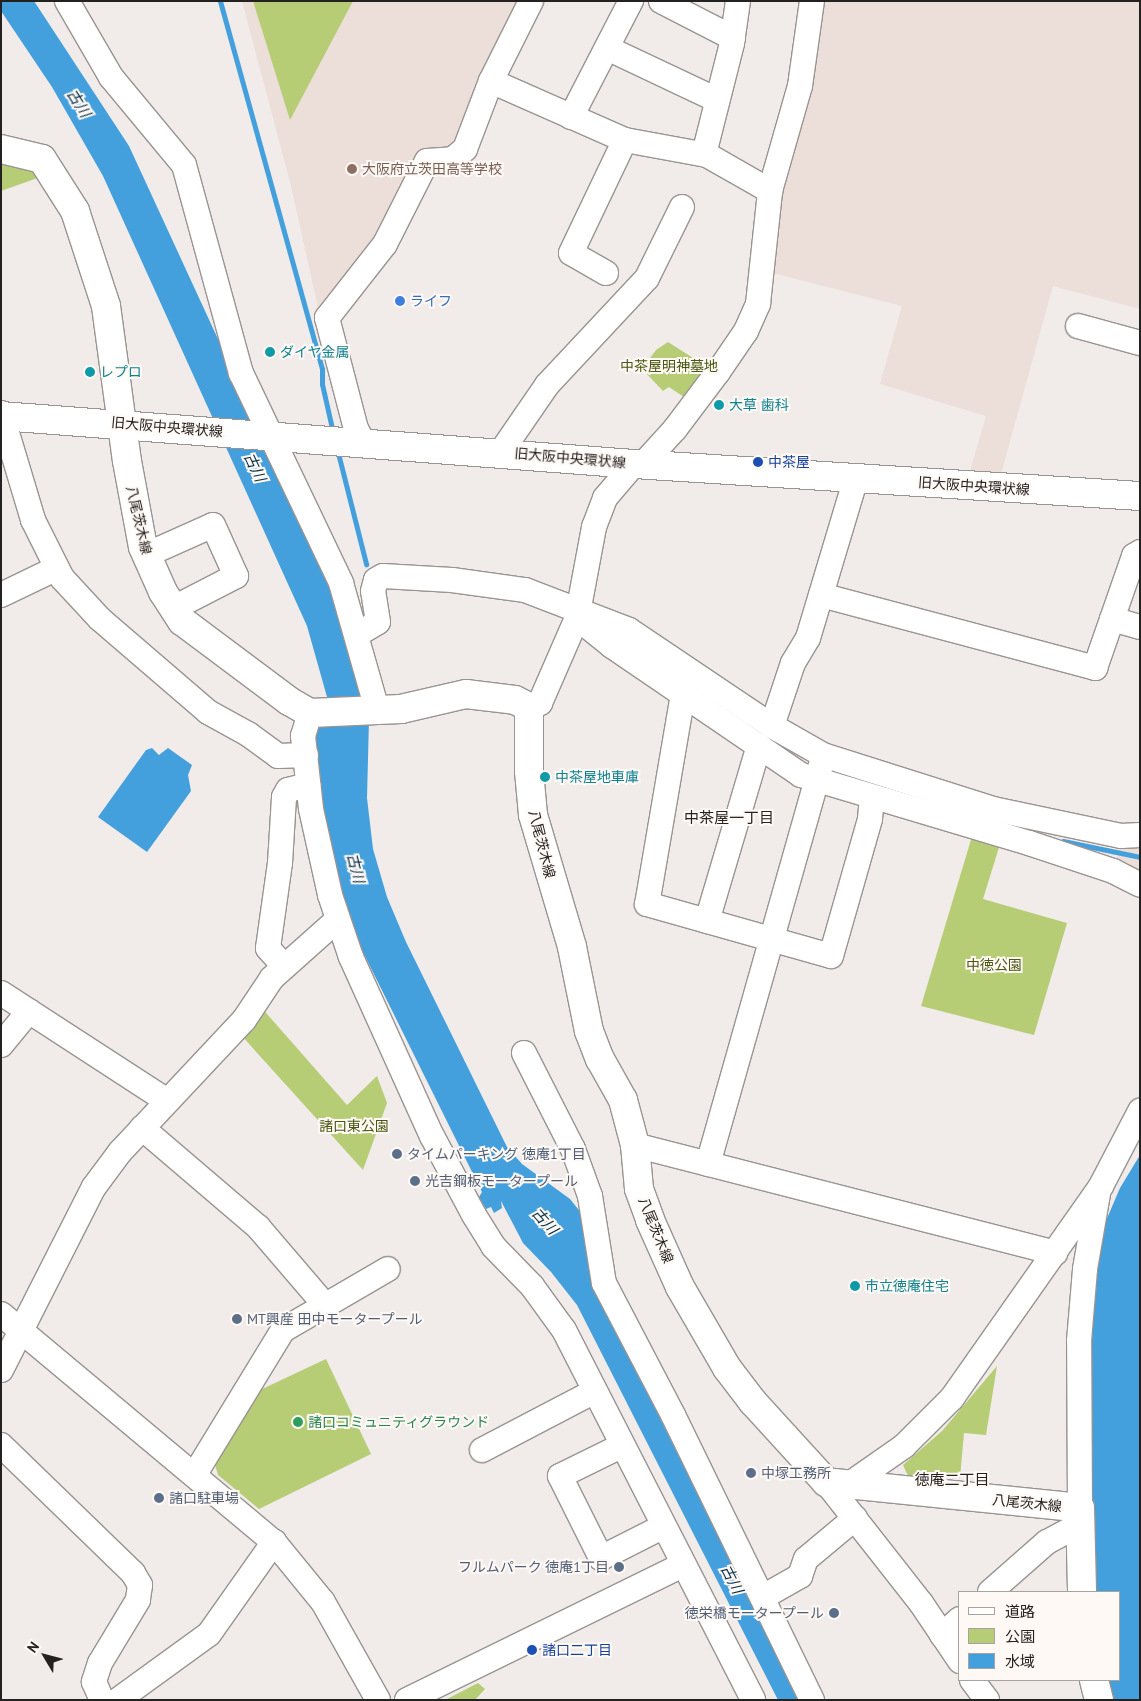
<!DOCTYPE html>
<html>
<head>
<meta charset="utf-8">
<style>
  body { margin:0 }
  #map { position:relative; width:1141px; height:1701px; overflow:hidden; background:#f1ebe9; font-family:"PT Sans","Noto Sans JP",sans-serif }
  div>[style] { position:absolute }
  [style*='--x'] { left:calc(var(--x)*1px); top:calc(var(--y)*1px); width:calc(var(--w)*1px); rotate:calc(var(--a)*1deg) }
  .built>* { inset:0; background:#ecded8 }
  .green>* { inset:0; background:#b6cd76 }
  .water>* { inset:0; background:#44a0dd }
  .stream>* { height:5px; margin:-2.5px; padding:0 2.5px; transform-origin:2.5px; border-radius:2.5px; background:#44a0dd }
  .roads { filter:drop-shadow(1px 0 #999491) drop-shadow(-1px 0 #999491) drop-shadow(0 1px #999491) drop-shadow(0 -1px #999491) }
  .minor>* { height:24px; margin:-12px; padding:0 12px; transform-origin:12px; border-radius:12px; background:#fff }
  .major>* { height:28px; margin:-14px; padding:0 14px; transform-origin:14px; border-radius:14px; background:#fff }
  .dots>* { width:14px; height:14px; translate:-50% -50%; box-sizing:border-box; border:2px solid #fff9f6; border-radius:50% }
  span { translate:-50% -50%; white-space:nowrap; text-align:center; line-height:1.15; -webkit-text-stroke:4px #fff9f6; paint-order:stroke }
  .education-label { font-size:14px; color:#785e54 }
  .left { translate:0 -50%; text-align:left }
  .shop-label { font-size:14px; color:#366cbe }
  .culture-label { font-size:14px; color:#0d838f }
  .park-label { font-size:14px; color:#485711 }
  .street-label { font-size:14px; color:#242221 }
  .transit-label { font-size:14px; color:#164399 }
  .service-label { font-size:14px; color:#4e5e75 }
  .right { translate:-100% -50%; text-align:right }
  .leisure-label { font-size:14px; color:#27864d }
  .water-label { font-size:15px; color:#062f48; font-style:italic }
  .neighbourhood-label { font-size:15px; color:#242221 }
  .frame { position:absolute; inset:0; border:2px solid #242221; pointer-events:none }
  .legend { position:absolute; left:958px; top:1591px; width:162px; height:90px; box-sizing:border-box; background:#fff9f6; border:1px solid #a7a3a1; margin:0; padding:6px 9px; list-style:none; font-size:15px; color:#242221 }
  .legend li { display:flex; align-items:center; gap:10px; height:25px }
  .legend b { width:25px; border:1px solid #a7a3a1 }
  .north { position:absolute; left:20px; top:1631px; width:50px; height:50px; -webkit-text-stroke:4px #fff9f6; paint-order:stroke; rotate:307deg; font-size:14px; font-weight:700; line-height:20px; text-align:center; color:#242221 }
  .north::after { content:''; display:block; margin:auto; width:18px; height:22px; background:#242221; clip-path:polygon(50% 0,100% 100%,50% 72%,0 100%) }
</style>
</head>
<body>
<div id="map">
  <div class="built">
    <i style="clip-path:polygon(242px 1px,525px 1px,454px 153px,424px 156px,381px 241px,320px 316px,290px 182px)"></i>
    <i style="clip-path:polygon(820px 1px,1140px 1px,1140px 309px,1053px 286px,1001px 474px,970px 471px,986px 416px,880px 384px,902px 306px,765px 271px)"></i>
    <i style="clip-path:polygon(1140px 840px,1140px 879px,1115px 866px,1121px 842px)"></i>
  </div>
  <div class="green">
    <i style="clip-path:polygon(253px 1px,353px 1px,290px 120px)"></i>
    <i style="clip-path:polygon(1px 154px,46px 175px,1px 191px)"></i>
    <i style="clip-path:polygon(668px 342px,712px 370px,687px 399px,669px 387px,663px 391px,642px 369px,656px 350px)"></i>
    <i style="clip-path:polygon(973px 833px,1001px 841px,983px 899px,1067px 923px,1034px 1035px,921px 1006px)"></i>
    <i style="clip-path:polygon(260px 1006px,347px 1105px,377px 1076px,387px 1103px,363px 1170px,241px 1035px)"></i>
    <i style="clip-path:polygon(326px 1359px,371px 1454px,259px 1509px,218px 1475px,214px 1461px,260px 1390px)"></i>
    <i style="clip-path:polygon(997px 1366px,986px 1435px,964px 1433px,960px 1478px,908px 1476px,903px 1465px,942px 1431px)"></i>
    <i style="clip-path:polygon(478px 1683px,485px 1689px,475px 1700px,445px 1700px)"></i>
  </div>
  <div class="water">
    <i style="clip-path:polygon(1px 1px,34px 1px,129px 146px,335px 593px,369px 720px,367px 798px,373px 849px,387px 897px,406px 942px,507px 1147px,522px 1164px,570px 1199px,582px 1214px,806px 1700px,778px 1700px,577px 1305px,551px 1272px,523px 1243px,501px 1201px,502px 1208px,494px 1213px,491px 1207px,486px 1209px,479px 1197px,482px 1192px,357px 940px,342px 900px,327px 832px,313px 730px,329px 704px,307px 626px,103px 176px,52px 87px,1px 11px)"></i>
    <i style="clip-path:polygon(152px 748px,159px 755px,168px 748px,192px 765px,188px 775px,191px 791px,147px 852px,98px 817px,146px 750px)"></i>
    <i style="clip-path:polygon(1140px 1155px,1140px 1700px,1112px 1700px,1105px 1680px,1120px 1680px,1120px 1592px,1091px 1592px,1088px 1326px,1102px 1230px,1120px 1188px)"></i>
  </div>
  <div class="stream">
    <i style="--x:220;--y:1;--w:382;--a:74.5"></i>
    <i style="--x:322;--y:369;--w:15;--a:90"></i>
    <i style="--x:322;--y:384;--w:50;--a:77.3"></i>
    <i style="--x:337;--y:449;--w:119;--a:75.8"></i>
    <i style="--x:1063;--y:841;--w:79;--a:11.7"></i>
  </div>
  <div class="roads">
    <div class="minor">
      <i style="--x:67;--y:1;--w:88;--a:59.9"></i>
      <i style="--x:111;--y:77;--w:114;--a:50.3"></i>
      <i style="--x:184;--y:165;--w:216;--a:74.7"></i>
      <i style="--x:241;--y:373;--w:233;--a:64.5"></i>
      <i style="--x:341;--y:583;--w:131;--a:74.1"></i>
      <i style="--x:661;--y:1;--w:81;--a:27.2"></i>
      <i style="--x:607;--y:48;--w:122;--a:25.3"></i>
      <i style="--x:491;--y:81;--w:146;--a:23.8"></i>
      <i style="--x:625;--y:140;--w:83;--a:10.4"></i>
      <i style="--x:707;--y:155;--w:73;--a:29.7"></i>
      <i style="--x:571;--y:117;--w:131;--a:-62.7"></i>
      <i style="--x:704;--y:154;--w:114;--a:-75.8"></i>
      <i style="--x:732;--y:43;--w:42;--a:-81.9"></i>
      <i style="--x:606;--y:273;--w:40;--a:-150.3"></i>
      <i style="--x:571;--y:253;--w:125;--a:-64.5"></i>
      <i style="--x:1078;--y:326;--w:64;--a:15.3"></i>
      <i style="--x:1;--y:413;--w:112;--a:73.3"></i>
      <i style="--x:33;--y:520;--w:65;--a:63.4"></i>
      <i style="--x:62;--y:578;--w:56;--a:47.2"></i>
      <i style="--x:100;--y:619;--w:143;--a:40.7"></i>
      <i style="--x:208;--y:712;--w:46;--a:28.8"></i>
      <i style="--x:248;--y:734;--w:37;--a:36"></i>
      <i style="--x:278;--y:756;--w:28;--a:-2"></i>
      <i style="--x:363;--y:442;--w:15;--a:-118"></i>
      <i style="--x:356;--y:429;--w:115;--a:-104.6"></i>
      <i style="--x:327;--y:318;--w:94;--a:-51.9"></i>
      <i style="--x:385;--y:244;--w:93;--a:-63.2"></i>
      <i style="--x:427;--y:161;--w:26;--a:-4"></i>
      <i style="--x:453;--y:159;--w:16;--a:-40"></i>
      <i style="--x:465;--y:149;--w:73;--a:-69.1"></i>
      <i style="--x:491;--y:81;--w:89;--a:-63.4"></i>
      <i style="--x:501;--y:452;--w:81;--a:-55.5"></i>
      <i style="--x:547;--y:385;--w:146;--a:-46.9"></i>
      <i style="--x:647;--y:278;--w:79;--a:-63.8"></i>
      <i style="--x:644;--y:463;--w:46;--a:-47.6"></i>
      <i style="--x:675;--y:429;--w:71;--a:-53"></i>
      <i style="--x:718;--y:372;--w:50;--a:-55.7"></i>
      <i style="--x:746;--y:331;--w:30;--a:-66"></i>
      <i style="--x:758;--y:304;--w:114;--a:-83.9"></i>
      <i style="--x:770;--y:191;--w:109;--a:-74.1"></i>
      <i style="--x:800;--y:86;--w:86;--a:-82"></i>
      <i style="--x:146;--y:555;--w:73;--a:-24.1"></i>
      <i style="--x:213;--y:525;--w:56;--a:65.7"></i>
      <i style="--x:236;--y:576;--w:72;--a:152.7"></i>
      <i style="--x:1;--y:595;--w:62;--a:-25.7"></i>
      <i style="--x:821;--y:595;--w:284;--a:14.9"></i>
      <i style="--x:1095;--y:668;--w:119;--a:-70.8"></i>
      <i style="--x:1134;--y:556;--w:7;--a:-34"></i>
      <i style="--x:577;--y:618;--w:45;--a:38.7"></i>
      <i style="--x:612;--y:646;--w:229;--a:34.3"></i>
      <i style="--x:801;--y:775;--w:238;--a:16.6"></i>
      <i style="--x:1029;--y:843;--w:89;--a:18.4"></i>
      <i style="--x:1113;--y:871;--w:30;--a:27"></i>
      <i style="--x:1112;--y:619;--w:29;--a:16"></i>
      <i style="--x:358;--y:634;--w:23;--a:-31"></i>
      <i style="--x:378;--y:622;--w:31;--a:-99"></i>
      <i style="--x:373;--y:591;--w:11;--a:-75"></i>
      <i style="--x:376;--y:580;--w:8;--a:-30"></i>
      <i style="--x:383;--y:576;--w:69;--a:3.3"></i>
      <i style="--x:452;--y:580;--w:74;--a:7.8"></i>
      <i style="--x:525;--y:590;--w:111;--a:21"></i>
      <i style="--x:629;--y:630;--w:172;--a:33.9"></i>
      <i style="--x:772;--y:726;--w:59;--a:29.6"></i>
      <i style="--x:823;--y:755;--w:178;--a:17.6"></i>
      <i style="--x:993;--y:809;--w:131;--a:11.9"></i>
      <i style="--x:1121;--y:836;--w:19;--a:-3"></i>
      <i style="--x:683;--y:694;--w:213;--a:99.7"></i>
      <i style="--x:647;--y:904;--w:191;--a:15.8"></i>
      <i style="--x:831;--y:956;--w:142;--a:-74.1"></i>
      <i style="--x:870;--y:819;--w:22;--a:-85"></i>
      <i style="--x:529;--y:707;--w:12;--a:-20"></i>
      <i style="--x:540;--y:703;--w:93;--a:-66.5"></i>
      <i style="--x:577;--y:618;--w:93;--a:-79.4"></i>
      <i style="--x:594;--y:527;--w:31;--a:-69"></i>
      <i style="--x:605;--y:498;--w:45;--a:-49.5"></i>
      <i style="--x:310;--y:713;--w:24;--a:107"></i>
      <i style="--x:303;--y:736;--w:73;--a:83.7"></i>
      <i style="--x:311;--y:809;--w:88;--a:77.5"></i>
      <i style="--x:330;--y:895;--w:65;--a:71.3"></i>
      <i style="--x:351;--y:957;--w:196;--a:65.7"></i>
      <i style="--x:432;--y:1136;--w:89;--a:62"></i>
      <i style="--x:474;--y:1215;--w:36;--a:58"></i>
      <i style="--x:493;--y:1246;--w:56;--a:45.7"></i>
      <i style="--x:532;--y:1286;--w:54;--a:54"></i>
      <i style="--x:564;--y:1330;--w:415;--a:62.9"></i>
      <i style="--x:772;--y:726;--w:66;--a:-71.6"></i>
      <i style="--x:793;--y:663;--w:29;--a:-59"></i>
      <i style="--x:808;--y:638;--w:167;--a:-73.3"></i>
      <i style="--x:707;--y:921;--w:183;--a:-73.5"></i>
      <i style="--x:284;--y:966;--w:24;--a:-132"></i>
      <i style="--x:268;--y:948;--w:86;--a:-82"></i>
      <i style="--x:280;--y:863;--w:66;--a:-86.5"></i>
      <i style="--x:284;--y:797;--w:8;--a:-60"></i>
      <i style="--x:288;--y:790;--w:21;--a:-14"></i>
      <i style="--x:1;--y:993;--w:198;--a:33"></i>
      <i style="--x:1;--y:1045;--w:44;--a:-50.5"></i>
      <i style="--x:524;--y:1053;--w:108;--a:63"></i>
      <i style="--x:573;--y:1149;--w:50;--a:70.1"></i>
      <i style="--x:590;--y:1196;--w:88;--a:80.9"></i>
      <i style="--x:604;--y:1283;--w:149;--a:62.4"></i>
      <i style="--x:673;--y:1415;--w:317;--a:64"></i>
      <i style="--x:142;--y:1128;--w:153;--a:40.5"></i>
      <i style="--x:258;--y:1227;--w:101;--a:49.4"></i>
      <i style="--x:635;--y:1145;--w:434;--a:14.4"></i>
      <i style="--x:708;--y:1164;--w:416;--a:-74.2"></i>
      <i style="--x:1;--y:1314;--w:356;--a:39.9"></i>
      <i style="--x:274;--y:1542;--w:77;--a:50.8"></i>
      <i style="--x:323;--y:1602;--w:112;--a:60.7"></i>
      <i style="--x:1;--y:1370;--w:205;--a:-63.1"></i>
      <i style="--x:94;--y:1187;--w:44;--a:-53.4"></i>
      <i style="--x:120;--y:1152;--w:181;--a:-46.8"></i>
      <i style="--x:244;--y:1020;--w:50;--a:-56.3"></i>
      <i style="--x:272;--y:978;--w:87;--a:-41.7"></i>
      <i style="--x:1;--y:1445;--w:184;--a:44.1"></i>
      <i style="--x:133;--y:1573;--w:14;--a:60"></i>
      <i style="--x:140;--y:1585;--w:15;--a:98"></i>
      <i style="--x:138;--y:1600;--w:74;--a:121.1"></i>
      <i style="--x:100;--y:1663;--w:20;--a:108"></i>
      <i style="--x:94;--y:1682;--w:20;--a:66"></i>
      <i style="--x:621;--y:1446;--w:68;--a:153.8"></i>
      <i style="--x:560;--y:1476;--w:92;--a:63.4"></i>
      <i style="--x:601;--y:1558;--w:68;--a:-26.9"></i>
      <i style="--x:482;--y:1450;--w:127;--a:-27.6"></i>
      <i style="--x:195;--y:1474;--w:169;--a:-58.6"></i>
      <i style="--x:283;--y:1330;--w:121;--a:-30.2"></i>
      <i style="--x:826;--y:1482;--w:154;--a:51.9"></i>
      <i style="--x:921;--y:1603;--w:70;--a:56.1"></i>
      <i style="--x:851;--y:1483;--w:65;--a:-34.9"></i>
      <i style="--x:904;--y:1446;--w:68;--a:-45"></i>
      <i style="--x:952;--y:1398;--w:259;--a:-54.9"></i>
      <i style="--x:1101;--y:1186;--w:85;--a:-62.5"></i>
      <i style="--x:1080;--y:1508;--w:167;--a:-90.3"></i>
      <i style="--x:1079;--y:1341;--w:72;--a:-85.2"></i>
      <i style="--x:1085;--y:1269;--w:76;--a:-80.2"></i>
      <i style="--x:990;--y:1592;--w:76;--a:-41.3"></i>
      <i style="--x:1047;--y:1542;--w:38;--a:-28"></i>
      <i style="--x:763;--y:1597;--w:43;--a:-29.6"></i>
      <i style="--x:800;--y:1576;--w:18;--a:-71"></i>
      <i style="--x:806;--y:1559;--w:64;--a:-39.9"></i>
      <i style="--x:942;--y:1635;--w:24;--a:-42"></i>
      <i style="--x:972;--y:1680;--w:25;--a:53"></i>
      <i style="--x:118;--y:1700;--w:112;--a:-36"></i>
      <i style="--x:209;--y:1634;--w:113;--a:-54.8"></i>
      <i style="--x:407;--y:1700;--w:306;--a:-26.1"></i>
    </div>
    <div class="major">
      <i style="--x:1;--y:149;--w:42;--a:13.7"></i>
      <i style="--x:42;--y:159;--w:62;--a:57.6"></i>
      <i style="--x:75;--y:211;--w:100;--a:71.9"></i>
      <i style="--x:106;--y:306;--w:156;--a:82.3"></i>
      <i style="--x:127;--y:461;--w:87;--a:79.5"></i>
      <i style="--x:143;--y:547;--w:49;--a:66"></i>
      <i style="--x:163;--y:592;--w:35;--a:57"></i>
      <i style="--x:182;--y:621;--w:134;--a:36.8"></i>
      <i style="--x:289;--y:701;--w:24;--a:30"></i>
      <i style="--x:310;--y:713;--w:91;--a:-2.5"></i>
      <i style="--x:401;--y:709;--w:67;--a:-13"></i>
      <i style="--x:466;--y:694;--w:49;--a:7"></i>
      <i style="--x:515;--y:700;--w:16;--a:27"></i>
      <i style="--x:529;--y:707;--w:64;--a:90"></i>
      <i style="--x:529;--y:771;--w:44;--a:84.8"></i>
      <i style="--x:533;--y:815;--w:138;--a:73.5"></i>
      <i style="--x:572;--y:947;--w:86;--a:78.6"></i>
      <i style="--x:589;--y:1031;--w:30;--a:69"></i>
      <i style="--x:600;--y:1059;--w:47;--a:60.7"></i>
      <i style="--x:623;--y:1100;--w:47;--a:75.1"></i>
      <i style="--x:635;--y:1145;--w:44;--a:84.8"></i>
      <i style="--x:639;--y:1189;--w:33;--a:70"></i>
      <i style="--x:650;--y:1220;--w:73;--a:65.9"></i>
      <i style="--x:680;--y:1287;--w:94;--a:59.9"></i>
      <i style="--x:727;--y:1368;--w:43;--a:52.6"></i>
      <i style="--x:753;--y:1402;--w:108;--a:47.6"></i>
      <i style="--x:826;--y:1482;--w:255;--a:5.8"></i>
      <i style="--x:1080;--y:1508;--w:84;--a:88.6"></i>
      <i style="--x:1;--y:416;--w:635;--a:4.34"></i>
      <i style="--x:634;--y:464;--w:507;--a:3.62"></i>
      <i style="--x:1094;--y:1680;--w:21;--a:76"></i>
    </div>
  </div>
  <div class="dots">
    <i style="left:352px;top:169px;background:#8d6e63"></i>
    <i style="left:400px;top:301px;background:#3f7fe0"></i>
    <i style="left:270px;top:352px;background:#0f9aa8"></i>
    <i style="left:90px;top:372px;background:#0f9aa8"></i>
    <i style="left:719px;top:405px;background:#0f9aa8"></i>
    <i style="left:758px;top:462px;background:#1a4fb4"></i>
    <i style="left:545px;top:777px;background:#0f9aa8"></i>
    <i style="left:397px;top:1154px;background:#5c6f8a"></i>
    <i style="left:415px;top:1181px;background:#5c6f8a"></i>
    <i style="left:855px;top:1286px;background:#0f9aa8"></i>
    <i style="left:237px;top:1319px;background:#5c6f8a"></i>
    <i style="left:298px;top:1422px;background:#2e9e5b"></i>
    <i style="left:751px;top:1473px;background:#5c6f8a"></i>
    <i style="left:159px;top:1498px;background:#5c6f8a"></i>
    <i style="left:619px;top:1567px;background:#5c6f8a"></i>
    <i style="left:834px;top:1613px;background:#5c6f8a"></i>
    <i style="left:532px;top:1650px;background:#1a4fb4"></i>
  </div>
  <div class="education-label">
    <span class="left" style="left:362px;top:169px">大阪府立茨田高等学校</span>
  </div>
  <div class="shop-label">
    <span class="left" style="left:410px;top:301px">ライフ</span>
  </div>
  <div class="culture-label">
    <span class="left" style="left:280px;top:352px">ダイヤ金属</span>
    <span class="left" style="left:100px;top:372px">レプロ</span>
    <span class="left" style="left:729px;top:405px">大草 歯科</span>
    <span class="left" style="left:555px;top:777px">中茶屋地車庫</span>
    <span class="left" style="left:865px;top:1286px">市立徳庵住宅</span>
  </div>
  <div class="park-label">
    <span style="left:669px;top:366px">中茶屋明神墓地</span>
    <span style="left:994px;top:965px">中徳公園</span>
    <span style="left:354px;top:1126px">諸口東公園</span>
  </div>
  <div class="street-label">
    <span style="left:167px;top:427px;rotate:5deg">旧大阪中央環状線</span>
    <span style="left:570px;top:458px;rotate:5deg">旧大阪中央環状線</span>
    <span style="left:974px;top:486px;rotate:4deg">旧大阪中央環状線</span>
    <span style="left:139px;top:520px;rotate:77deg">八尾茨木線</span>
    <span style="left:542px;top:844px;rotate:76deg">八尾茨木線</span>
    <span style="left:656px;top:1230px;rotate:68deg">八尾茨木線</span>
    <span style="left:1027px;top:1503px;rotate:6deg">八尾茨木線</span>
  </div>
  <div class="transit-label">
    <span class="left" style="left:768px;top:462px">中茶屋</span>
    <span class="left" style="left:542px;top:1650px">諸口二丁目</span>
  </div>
  <div class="service-label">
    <span class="left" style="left:407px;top:1154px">タイムパーキング 徳庵1丁目</span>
    <span class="left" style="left:425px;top:1181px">光吉鋼板モータープール</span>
    <span class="left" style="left:247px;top:1319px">MT興産 田中モータープール</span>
    <span class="left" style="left:761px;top:1473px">中塚工務所</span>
    <span class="left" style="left:169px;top:1498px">諸口駐車場</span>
    <span class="right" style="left:609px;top:1567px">フルムパーク 徳庵1丁目</span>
    <span class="right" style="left:824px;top:1613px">徳栄橋モータープール</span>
  </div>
  <div class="leisure-label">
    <span class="left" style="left:308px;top:1422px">諸口コミュニティグラウンド</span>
  </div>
  <div class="water-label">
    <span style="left:79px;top:103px;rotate:58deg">古川</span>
    <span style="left:255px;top:467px;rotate:65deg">古川</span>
    <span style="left:356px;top:868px;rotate:76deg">古川</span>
    <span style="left:545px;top:1221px;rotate:48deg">古川</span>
    <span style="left:732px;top:1579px;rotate:63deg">古川</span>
  </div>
  <div class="neighbourhood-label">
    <span style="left:729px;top:818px">中茶屋一丁目</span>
    <span style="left:952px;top:1480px">徳庵二丁目</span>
  </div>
  <div class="frame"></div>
  <ul class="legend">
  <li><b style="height:6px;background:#fff"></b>道路</li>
  <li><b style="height:14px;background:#b6cd76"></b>公園</li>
  <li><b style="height:14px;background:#44a0dd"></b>水域</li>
  </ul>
  <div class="north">N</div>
</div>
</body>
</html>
